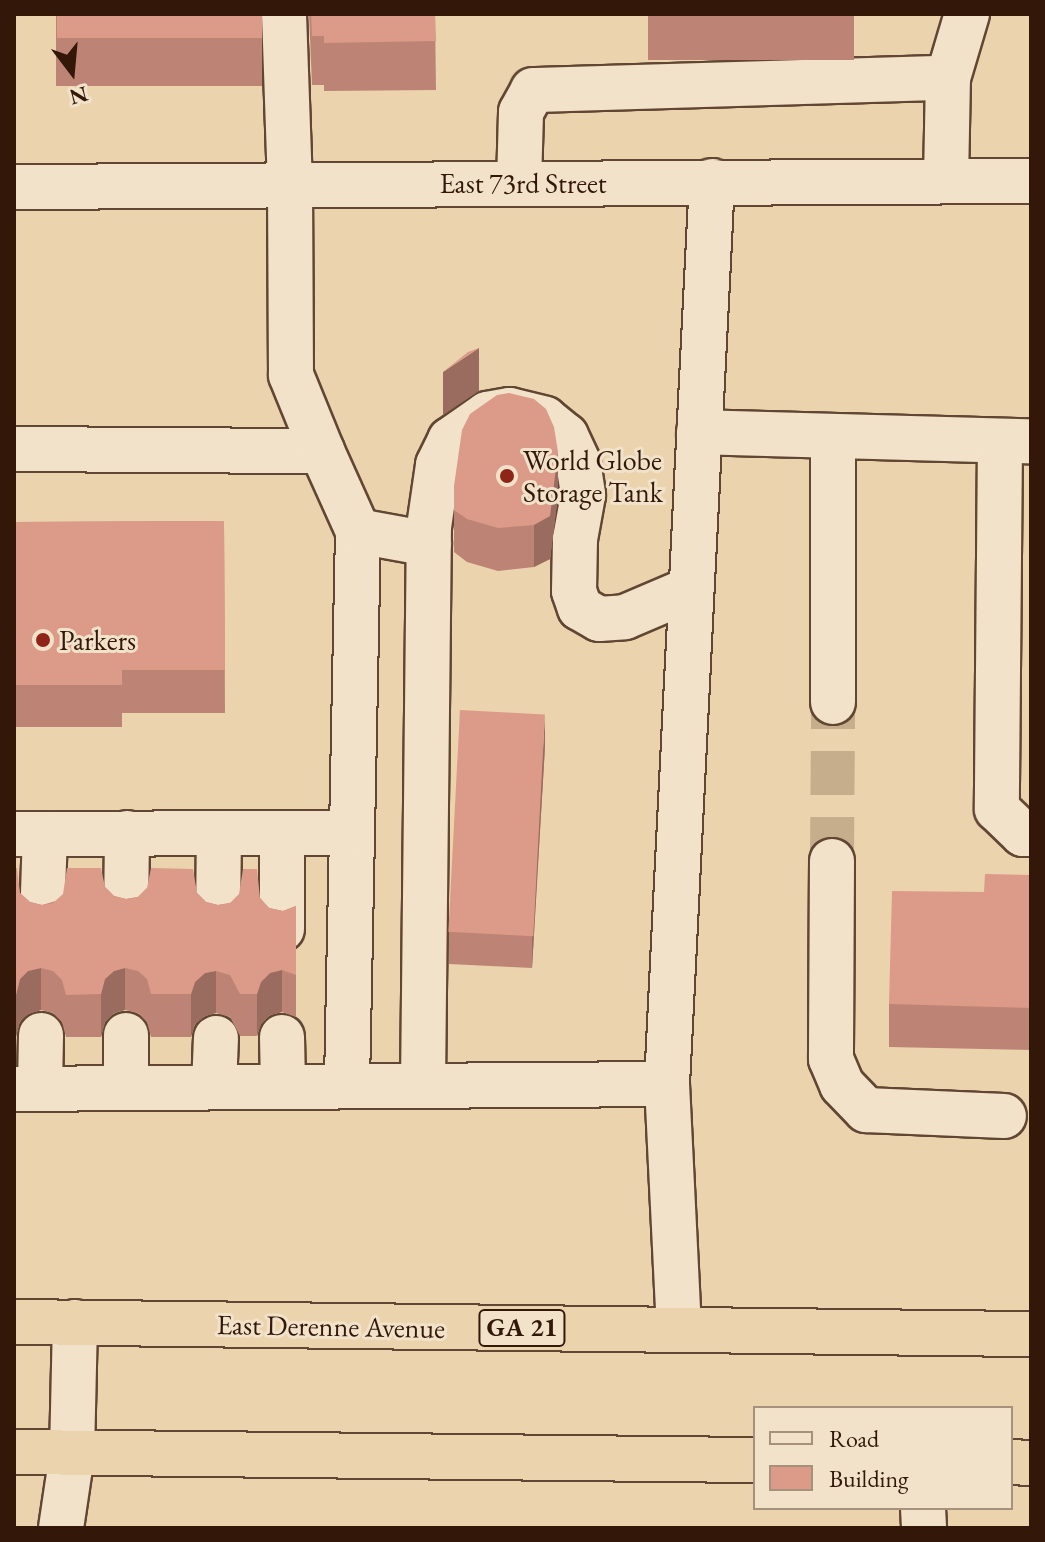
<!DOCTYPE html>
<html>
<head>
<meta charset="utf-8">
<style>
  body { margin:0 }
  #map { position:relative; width:1045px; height:1542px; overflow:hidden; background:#ebd3ad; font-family:"EB Garamond",serif }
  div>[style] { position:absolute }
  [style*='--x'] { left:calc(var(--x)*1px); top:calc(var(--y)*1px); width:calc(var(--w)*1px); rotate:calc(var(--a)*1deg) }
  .minor-tunnel>* { height:44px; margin-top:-22px; transform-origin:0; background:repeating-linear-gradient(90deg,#c6ae8c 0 44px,transparent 0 66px) }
  .roads { filter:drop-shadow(2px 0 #614733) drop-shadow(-2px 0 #614733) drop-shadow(0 2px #614733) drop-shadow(0 -2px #614733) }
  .minor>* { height:44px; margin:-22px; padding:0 22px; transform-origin:22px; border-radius:22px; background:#f2e2ca }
  .highway>* { height:44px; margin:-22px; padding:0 22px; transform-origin:22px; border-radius:22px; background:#ebd3ad }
  .wall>* { inset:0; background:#bd8475; transform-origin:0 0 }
  .shaded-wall>* { inset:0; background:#9a6c5f }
  .building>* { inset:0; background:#dc9a88; transform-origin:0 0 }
  .dots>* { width:22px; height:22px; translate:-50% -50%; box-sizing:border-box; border:4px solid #f2e2ca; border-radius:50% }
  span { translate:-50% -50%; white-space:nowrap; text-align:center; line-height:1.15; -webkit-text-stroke:6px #f2e2ca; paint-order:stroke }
  .shield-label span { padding:2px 6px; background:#f2e2ca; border:2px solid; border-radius:6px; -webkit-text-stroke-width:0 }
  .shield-label { font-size:26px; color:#33180a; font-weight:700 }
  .street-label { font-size:28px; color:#33180a }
  .poi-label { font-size:28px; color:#33180a }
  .left { translate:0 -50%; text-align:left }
  .frame { position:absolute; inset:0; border:16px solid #33180a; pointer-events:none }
  .legend { position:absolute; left:753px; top:1406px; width:260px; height:104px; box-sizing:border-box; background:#f2e2ca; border:2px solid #a6917d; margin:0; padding:10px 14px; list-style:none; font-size:24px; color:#33180a }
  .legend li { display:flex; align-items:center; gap:16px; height:40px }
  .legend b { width:40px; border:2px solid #a6917d }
  .north { position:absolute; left:32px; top:32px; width:80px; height:80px; -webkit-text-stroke:6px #f2e2ca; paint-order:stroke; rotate:164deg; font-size:22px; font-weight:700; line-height:32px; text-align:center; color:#33180a }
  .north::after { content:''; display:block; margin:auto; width:28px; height:36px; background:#33180a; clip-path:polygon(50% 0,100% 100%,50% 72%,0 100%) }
</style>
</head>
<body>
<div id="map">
  <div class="minor-tunnel">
    <i style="--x:832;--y:861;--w:159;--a:-89.6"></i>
  </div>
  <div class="roads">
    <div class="minor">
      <i style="--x:284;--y:14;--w:171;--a:88"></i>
      <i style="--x:290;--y:185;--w:190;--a:89.7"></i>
      <i style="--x:291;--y:375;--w:82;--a:67.8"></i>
      <i style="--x:946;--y:181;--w:103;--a:-88.9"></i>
      <i style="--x:948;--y:78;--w:67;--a:-73.5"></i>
      <i style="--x:519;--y:184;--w:72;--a:-88.4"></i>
      <i style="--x:521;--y:112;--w:25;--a:-61"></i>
      <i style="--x:533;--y:90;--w:415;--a:-1.7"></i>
      <i style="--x:14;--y:187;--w:1017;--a:-0.34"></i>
      <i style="--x:699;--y:432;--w:332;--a:1.6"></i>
      <i style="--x:833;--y:436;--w:266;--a:90"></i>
      <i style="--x:1000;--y:442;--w:367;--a:90.5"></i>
      <i style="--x:997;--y:809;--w:36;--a:44"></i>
      <i style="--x:1023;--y:834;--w:8;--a:0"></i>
      <i style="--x:14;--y:449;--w:308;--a:0.4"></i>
      <i style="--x:322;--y:451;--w:88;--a:65.8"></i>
      <i style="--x:358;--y:531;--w:555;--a:91.14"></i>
      <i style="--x:358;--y:531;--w:72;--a:10.4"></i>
      <i style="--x:14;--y:834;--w:337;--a:-0.2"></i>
      <i style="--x:832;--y:861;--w:198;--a:90.3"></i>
      <i style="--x:831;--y:1059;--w:28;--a:67"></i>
      <i style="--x:842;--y:1085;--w:35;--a:46"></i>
      <i style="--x:866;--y:1110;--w:138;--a:2.5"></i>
      <i style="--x:126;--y:917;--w:84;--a:-89.3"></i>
      <i style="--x:42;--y:923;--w:89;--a:-88.1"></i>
      <i style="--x:218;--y:923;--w:90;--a:-89.4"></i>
      <i style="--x:282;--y:929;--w:96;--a:-90"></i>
      <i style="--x:282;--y:1037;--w:49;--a:88.8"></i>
      <i style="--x:667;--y:1084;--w:246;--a:87.2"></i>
      <i style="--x:423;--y:1086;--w:559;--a:-89.39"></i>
      <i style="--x:429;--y:527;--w:63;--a:-81.7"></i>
      <i style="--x:438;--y:465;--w:28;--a:-64"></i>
      <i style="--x:450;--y:440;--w:45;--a:-35.1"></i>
      <i style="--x:487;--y:414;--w:23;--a:-10"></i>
      <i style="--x:510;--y:410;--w:36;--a:14"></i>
      <i style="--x:545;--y:419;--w:27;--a:39"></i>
      <i style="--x:566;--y:436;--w:29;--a:65"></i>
      <i style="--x:578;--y:462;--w:33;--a:81"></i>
      <i style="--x:583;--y:495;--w:45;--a:100.3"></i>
      <i style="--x:575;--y:539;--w:52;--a:91.1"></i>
      <i style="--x:574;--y:591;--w:18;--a:71"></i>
      <i style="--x:580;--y:608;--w:22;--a:30"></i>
      <i style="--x:599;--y:619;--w:26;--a:-4"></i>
      <i style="--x:625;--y:617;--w:72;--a:-23"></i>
      <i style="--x:214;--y:1087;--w:49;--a:-87.7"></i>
      <i style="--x:40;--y:1088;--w:53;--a:-88.9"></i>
      <i style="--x:126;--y:1088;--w:53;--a:-90"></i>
      <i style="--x:14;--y:1089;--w:653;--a:-0.44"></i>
      <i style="--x:667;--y:1084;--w:904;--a:-87.15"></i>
      <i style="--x:923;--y:1508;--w:20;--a:87"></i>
      <i style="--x:61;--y:1528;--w:75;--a:-81.5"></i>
      <i style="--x:72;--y:1454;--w:132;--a:-88.7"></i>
    </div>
    <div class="highway">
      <i style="--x:14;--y:1322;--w:1017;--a:0.68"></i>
      <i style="--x:14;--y:1452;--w:741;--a:0.62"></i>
      <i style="--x:1011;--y:1462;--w:20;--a:3"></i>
    </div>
  </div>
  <div class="wall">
    <i style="left:56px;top:14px;width:206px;height:72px"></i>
    <i style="clip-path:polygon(309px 14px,435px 14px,436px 90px,324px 91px,324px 85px,312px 85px)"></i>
    <i style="left:648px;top:14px;width:206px;height:46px"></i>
    <i style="clip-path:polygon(454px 486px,558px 495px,550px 559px,534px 567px,498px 571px,467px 562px,454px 552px)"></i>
    <i style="clip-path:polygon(224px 521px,225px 713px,122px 713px,122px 727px,14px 727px,14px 522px)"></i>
    <i style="clip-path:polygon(545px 746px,532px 968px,449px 964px,449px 932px)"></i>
    <i style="clip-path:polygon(14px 868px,20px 893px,30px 902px,42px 905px,105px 887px,114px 896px,126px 899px,138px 897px,147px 888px,197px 893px,206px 902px,218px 905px,260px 898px,269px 908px,283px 911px,296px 906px,296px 1017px,282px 1012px,270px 1015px,261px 1024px,257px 1036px,240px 1036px,230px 1017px,216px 1013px,205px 1016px,195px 1024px,191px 1037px,151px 1037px,147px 1022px,138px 1013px,125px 1010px,114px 1013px,105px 1022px,101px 1037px,66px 1037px,62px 1022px,53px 1013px,41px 1010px,28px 1014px,20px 1021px,16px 1037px,14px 1037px)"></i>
    <i style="clip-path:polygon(1031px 875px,1031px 1050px,889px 1047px,889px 1004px,984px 892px)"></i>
  </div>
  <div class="shaded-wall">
    <i style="clip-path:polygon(479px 348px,479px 391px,443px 415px,443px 372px)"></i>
    <i style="clip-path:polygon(558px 452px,558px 495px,550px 559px,534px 567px,534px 525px)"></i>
    <i style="clip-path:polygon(545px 715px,545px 746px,532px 968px,532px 936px)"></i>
    <i style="clip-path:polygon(41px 968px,41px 1010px,28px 1014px,20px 1021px,16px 1037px,16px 995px,20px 979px,28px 971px)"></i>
    <i style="clip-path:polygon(125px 968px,125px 1010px,114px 1013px,105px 1022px,101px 1037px,101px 994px,105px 979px,114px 971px)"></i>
    <i style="clip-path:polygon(282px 970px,282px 1012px,270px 1015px,261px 1024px,257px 1036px,257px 994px,261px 982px,270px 973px)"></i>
    <i style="clip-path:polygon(216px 971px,216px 1013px,205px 1016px,195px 1024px,191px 1037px,191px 994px,195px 982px,205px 973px)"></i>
  </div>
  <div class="building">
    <i style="left:57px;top:14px;width:205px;height:24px"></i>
    <i style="clip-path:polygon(311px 14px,435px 14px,436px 41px,324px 43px,324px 36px,312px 36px)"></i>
    <i style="clip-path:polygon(479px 348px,443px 372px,468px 352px)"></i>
    <i style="clip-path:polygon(509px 393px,534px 399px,546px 409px,554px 427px,558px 452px,550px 516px,534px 525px,498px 528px,467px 519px,454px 510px,454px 486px,462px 430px,470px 414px,497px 395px)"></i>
    <i style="clip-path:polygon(224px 521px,225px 670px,122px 670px,122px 685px,14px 685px,14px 522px)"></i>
    <i style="left:460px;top:710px;width:85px;height:222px;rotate:3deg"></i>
    <i style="clip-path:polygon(14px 868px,17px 868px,20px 893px,30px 902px,42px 905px,53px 903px,63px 894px,67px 868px,101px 868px,105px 887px,114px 896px,126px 899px,138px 897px,147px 888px,151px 868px,193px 869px,197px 893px,206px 902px,218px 905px,230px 903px,239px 894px,243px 869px,257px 869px,260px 898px,269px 908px,283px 911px,296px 906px,296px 975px,282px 970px,270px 973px,261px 982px,257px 994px,240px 994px,230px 975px,216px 971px,205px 973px,195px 982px,191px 994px,151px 994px,147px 979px,138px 971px,125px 968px,114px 971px,105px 979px,101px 994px,66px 995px,62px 980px,53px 971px,41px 968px,28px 971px,20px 979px,16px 995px,14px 995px)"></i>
    <i style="clip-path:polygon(985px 874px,1031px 875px,1031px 1008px,889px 1004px,892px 891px,984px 892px)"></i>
  </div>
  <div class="dots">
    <i style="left:507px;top:476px;background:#8f2418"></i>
    <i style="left:43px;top:640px;background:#8f2418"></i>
  </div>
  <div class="shield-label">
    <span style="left:522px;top:1328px">GA 21</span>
  </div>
  <div class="street-label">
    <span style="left:523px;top:183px">East 73rd Street</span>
    <span style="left:331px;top:1326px;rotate:1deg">East Derenne Avenue</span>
  </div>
  <div class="poi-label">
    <span class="left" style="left:523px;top:476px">World Globe<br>Storage Tank</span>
    <span class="left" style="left:59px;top:640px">Parkers</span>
  </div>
  <div class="frame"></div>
  <ul class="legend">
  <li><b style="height:10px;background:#f2e2ca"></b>Road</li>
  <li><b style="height:22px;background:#dc9a88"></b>Building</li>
  </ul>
  <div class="north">N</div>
</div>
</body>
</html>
